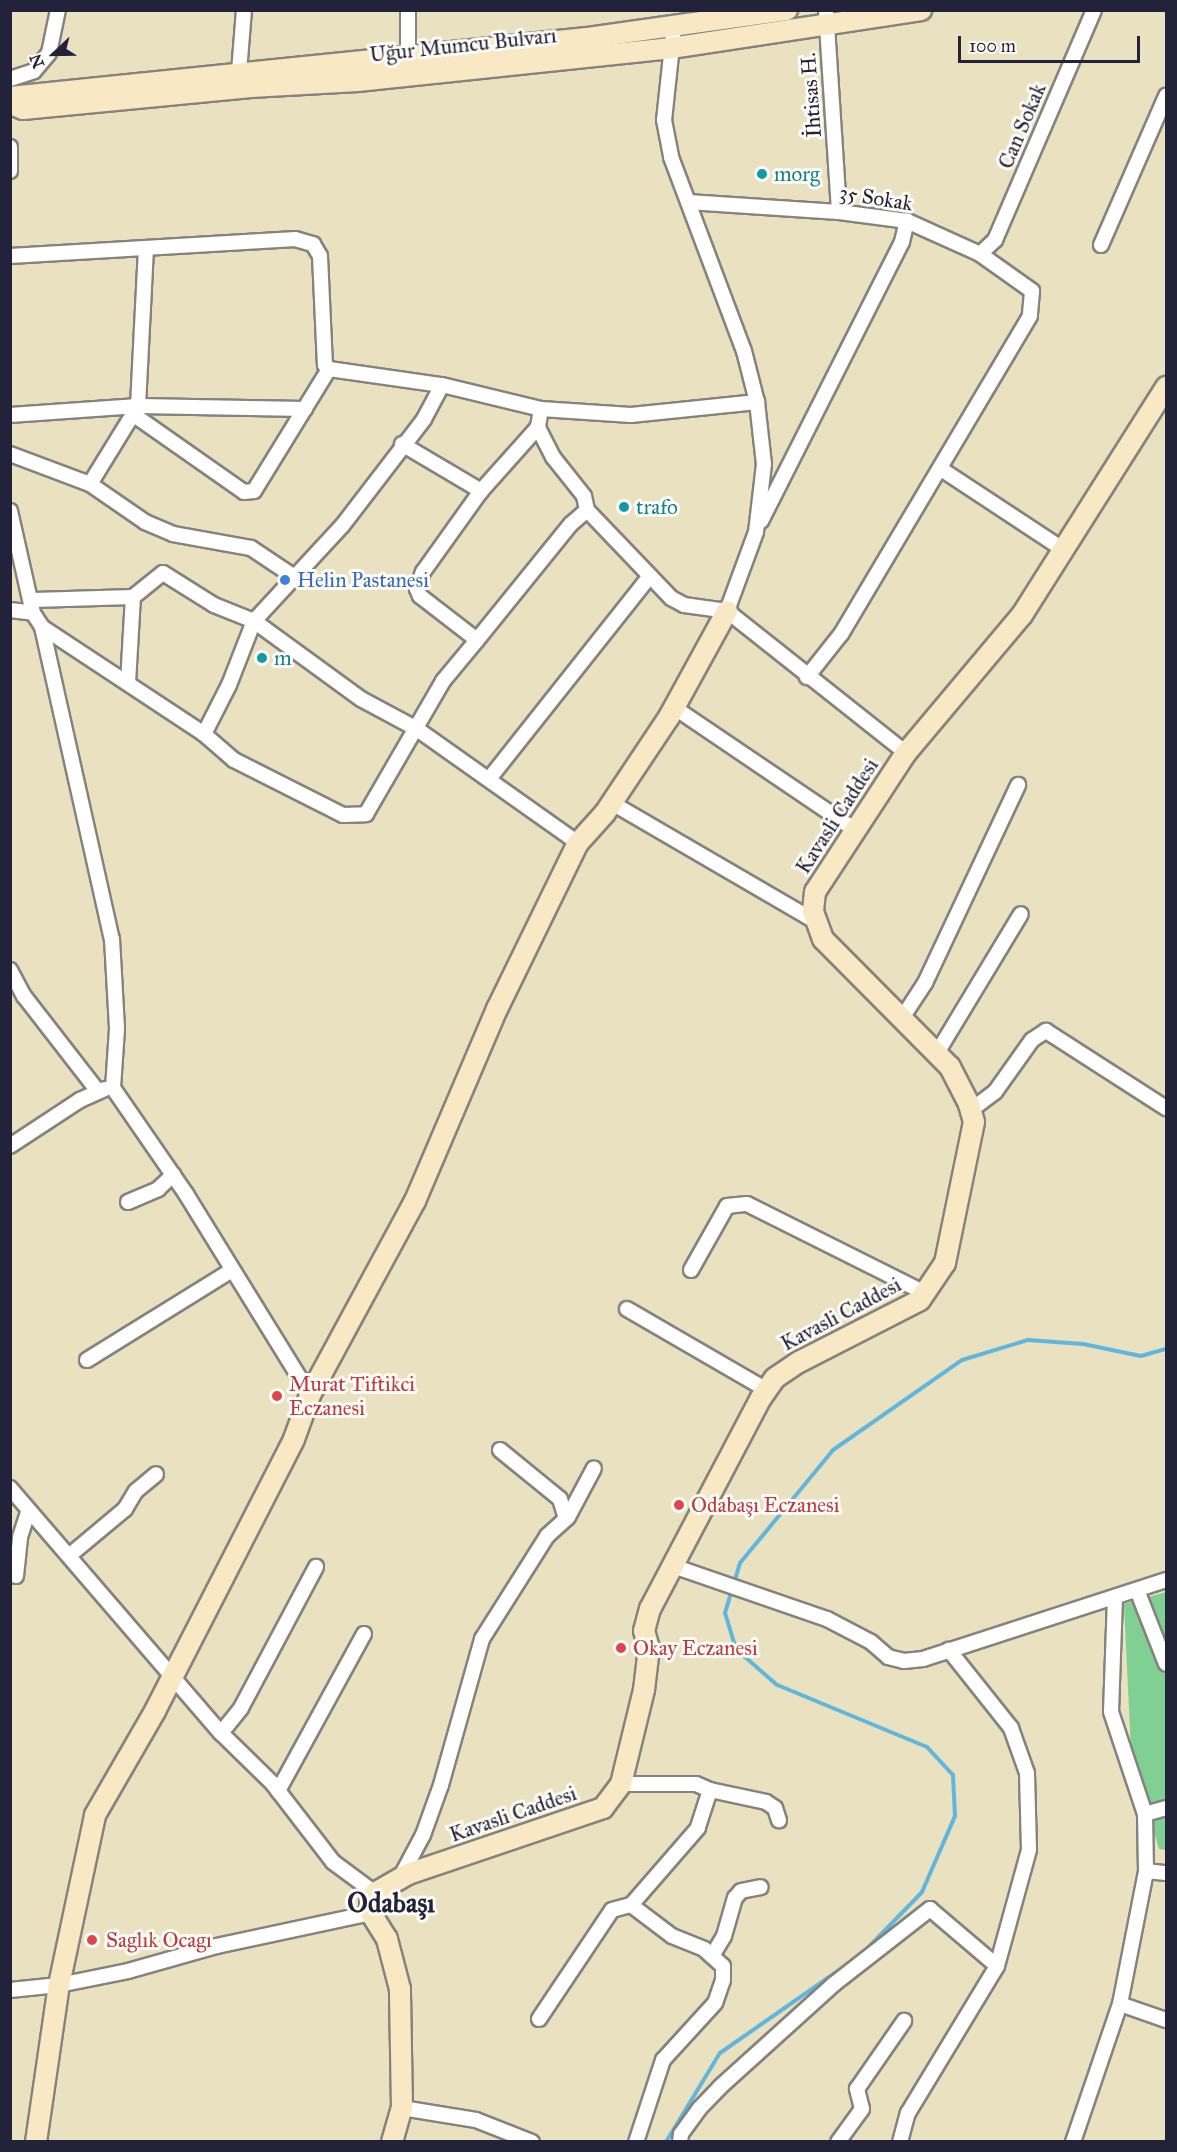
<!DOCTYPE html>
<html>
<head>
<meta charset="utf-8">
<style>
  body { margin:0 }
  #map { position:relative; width:1177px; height:2152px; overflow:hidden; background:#eae1c0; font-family:"IM FELL Great Primer",serif }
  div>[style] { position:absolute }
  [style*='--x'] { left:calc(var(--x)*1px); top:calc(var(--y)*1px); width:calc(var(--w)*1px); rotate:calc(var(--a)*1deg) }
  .green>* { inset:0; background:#7fd092 }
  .stream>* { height:4px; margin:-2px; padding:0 2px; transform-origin:2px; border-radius:2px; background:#61b6dd }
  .roads { filter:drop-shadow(2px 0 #86827e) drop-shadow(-2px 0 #86827e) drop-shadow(0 2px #86827e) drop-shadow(0 -2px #86827e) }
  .street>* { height:14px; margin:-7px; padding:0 7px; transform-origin:7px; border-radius:7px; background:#fff }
  .secondary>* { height:20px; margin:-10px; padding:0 10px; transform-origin:10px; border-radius:10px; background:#f8e8c3 }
  .dots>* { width:16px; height:16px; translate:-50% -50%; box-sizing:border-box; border:3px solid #fdfcf7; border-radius:50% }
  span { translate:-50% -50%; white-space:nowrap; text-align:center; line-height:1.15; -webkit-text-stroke:6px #fdfcf7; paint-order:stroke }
  .street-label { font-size:21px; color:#22223b }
  .culture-label { font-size:21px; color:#0d838f }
  .left { translate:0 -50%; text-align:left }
  .shop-label { font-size:21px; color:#366cbe }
  .health-label { font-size:21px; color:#be3a42 }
  .district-label { font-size:27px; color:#22223b; font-weight:700 }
  .frame { position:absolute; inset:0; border:12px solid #22223b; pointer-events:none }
  .north { position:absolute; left:24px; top:24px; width:60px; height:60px; -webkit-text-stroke:4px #fdfcf7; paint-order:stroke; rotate:248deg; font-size:16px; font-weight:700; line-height:24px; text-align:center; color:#22223b }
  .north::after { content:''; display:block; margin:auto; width:21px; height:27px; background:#22223b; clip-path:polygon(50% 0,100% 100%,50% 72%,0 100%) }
  .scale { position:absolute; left:958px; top:36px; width:182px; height:27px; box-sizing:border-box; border:3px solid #22223b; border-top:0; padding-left:8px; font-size:18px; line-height:21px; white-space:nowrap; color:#22223b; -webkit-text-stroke:4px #fdfcf7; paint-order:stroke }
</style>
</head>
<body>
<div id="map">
  <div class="green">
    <i style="clip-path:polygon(1166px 1592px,1166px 1850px,1159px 1849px,1131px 1751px,1124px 1604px)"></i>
  </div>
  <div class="stream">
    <i style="--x:666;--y:2142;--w:104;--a:-58.8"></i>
    <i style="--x:720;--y:2053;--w:173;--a:-34.9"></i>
    <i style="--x:862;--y:1954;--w:86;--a:-45.9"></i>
    <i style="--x:922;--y:1892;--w:83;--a:-66.5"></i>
    <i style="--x:955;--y:1816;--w:41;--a:-92.8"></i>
    <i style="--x:953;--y:1775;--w:38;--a:-133"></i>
    <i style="--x:927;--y:1747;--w:162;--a:-157.5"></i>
    <i style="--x:777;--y:1685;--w:55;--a:-138.7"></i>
    <i style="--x:736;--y:1649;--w:38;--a:-107"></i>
    <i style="--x:725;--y:1613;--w:52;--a:-73.3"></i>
    <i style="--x:740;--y:1563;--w:146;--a:-50.5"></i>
    <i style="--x:833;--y:1450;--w:157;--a:-34.9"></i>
    <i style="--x:962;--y:1360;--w:69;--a:-16.9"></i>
    <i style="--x:1028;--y:1340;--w:55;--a:4.2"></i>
    <i style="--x:1083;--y:1344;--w:59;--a:11.7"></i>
    <i style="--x:1141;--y:1356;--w:26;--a:-16"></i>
  </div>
  <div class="roads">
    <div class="street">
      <i style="--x:408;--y:10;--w:44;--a:90"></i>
      <i style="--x:826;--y:10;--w:202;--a:86.3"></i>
      <i style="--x:674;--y:27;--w:94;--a:96.1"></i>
      <i style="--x:664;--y:120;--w:38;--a:79"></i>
      <i style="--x:671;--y:157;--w:207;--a:69.4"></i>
      <i style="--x:744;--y:351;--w:53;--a:75.7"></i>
      <i style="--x:757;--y:402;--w:62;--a:83.6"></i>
      <i style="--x:764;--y:464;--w:68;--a:96.7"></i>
      <i style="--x:756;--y:532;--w:84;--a:110.2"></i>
      <i style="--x:239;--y:72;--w:62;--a:-85.4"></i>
      <i style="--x:10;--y:79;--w:25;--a:-18"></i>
      <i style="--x:34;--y:71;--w:23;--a:-50"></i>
      <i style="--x:49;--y:53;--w:44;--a:-78.2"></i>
      <i style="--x:10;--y:147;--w:24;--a:90"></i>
      <i style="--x:688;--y:202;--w:151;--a:3.8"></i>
      <i style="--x:839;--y:212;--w:69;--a:7.5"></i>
      <i style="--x:907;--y:221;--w:80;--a:24.3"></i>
      <i style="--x:980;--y:254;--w:64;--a:35.4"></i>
      <i style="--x:1032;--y:291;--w:25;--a:95"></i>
      <i style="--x:1030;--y:316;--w:370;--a:120.7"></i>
      <i style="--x:841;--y:634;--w:55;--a:128.3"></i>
      <i style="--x:1101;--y:245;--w:163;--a:-66.4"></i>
      <i style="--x:980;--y:254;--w:21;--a:-43"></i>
      <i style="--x:995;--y:240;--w:250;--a:-66.7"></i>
      <i style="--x:10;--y:256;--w:286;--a:-3.4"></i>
      <i style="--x:295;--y:239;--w:19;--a:16"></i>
      <i style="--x:313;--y:244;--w:14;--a:60"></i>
      <i style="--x:320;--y:256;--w:109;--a:87.4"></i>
      <i style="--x:325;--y:365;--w:6;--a:45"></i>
      <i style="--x:329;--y:369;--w:114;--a:8.1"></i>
      <i style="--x:442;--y:385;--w:102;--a:13.6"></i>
      <i style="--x:541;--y:409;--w:90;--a:3.8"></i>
      <i style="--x:631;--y:415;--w:127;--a:-5.9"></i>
      <i style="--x:10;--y:415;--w:128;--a:-4"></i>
      <i style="--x:138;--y:406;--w:167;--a:1"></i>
      <i style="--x:134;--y:415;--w:134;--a:35"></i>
      <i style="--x:244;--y:492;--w:10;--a:-6"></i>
      <i style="--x:254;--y:491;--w:143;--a:-58.4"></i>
      <i style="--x:402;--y:444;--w:92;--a:30.7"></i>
      <i style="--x:10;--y:454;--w:85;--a:20.6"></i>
      <i style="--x:90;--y:484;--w:67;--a:34.6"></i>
      <i style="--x:145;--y:522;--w:30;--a:23"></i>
      <i style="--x:173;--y:534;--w:79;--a:10.2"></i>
      <i style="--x:251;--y:548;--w:54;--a:33.7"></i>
      <i style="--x:941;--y:469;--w:147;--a:33.4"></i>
      <i style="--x:90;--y:484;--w:92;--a:-58.4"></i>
      <i style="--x:138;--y:406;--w:156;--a:-87.1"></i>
      <i style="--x:587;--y:510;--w:122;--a:46.3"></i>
      <i style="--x:671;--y:598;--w:15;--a:28"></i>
      <i style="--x:684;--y:605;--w:43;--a:7.9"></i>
      <i style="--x:727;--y:611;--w:228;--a:38.4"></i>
      <i style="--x:10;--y:511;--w:105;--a:77.3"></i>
      <i style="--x:33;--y:613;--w:17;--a:57"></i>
      <i style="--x:42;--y:627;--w:320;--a:77.4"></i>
      <i style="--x:112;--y:939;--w:90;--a:86.8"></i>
      <i style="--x:117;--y:1029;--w:59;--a:93.9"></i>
      <i style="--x:113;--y:1088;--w:129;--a:55.4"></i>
      <i style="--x:186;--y:1194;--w:236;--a:58.3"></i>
      <i style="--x:761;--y:521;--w:313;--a:-63.2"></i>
      <i style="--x:902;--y:242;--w:22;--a:-77"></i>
      <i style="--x:33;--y:600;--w:100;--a:-1.7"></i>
      <i style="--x:133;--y:597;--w:38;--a:-39"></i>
      <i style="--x:163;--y:573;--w:60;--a:32.1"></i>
      <i style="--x:214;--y:605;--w:43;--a:21.8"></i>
      <i style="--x:254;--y:621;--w:132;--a:36.1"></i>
      <i style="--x:361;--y:699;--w:64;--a:28.2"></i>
      <i style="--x:417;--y:729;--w:197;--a:35.3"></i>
      <i style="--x:10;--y:610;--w:23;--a:7"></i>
      <i style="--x:42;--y:627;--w:194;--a:33.4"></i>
      <i style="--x:204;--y:734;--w:40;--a:41"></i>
      <i style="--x:234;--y:760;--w:122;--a:26.8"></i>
      <i style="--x:343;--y:815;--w:23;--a:-2"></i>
      <i style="--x:366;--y:814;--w:154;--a:-59.9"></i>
      <i style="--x:443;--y:681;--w:53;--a:-50.3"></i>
      <i style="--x:477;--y:640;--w:72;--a:-142.3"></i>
      <i style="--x:420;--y:596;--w:8;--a:-113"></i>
      <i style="--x:417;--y:589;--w:18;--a:-71"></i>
      <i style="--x:423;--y:572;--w:100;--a:-54.4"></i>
      <i style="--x:481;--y:491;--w:86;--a:-48.3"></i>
      <i style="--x:538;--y:427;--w:18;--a:-81"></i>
      <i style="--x:477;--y:640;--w:149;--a:-51"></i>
      <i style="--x:571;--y:524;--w:21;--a:-41"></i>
      <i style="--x:587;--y:510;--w:14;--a:-102"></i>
      <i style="--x:584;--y:496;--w:50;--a:-128.5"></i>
      <i style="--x:553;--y:457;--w:34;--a:-117"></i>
      <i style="--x:128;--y:683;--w:86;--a:-86.7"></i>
      <i style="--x:675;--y:708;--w:217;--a:34.1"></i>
      <i style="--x:204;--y:734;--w:55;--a:-63"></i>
      <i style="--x:229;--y:685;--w:69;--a:-68.7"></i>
      <i style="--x:254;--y:621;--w:129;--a:-47.2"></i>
      <i style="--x:342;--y:526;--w:135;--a:-52.5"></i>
      <i style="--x:424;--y:419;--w:38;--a:-62"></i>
      <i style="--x:489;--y:779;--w:258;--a:-51.6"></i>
      <i style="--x:612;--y:803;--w:235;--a:30.2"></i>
      <i style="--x:10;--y:970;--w:30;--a:62"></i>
      <i style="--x:24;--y:996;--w:119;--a:52.2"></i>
      <i style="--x:902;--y:1018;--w:42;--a:-56.7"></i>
      <i style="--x:925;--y:983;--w:219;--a:-64.8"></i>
      <i style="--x:937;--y:1053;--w:162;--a:-58.9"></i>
      <i style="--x:971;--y:1110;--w:30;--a:-37"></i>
      <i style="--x:995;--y:1092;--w:64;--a:-54.6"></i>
      <i style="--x:1032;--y:1040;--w:17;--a:-33"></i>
      <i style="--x:1046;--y:1031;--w:143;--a:32.7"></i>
      <i style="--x:10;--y:1146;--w:84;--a:-33.3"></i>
      <i style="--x:80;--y:1100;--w:27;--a:-24"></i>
      <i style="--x:128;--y:1202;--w:33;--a:-23"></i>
      <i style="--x:158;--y:1189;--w:21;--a:-43"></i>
      <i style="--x:691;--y:1270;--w:73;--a:-60.6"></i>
      <i style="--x:727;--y:1206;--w:20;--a:-6"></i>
      <i style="--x:747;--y:1204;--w:199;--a:26.6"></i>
      <i style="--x:627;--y:1309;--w:162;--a:30.1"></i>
      <i style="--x:87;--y:1360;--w:171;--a:-31.8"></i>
      <i style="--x:500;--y:1450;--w:77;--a:39.2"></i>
      <i style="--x:560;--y:1499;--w:21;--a:73"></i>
      <i style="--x:10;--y:1488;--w:323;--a:49.3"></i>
      <i style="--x:221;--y:1733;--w:73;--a:44.4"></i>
      <i style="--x:273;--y:1784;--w:98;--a:52.4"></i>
      <i style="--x:333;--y:1862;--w:52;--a:36.4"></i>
      <i style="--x:70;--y:1555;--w:72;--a:-39.9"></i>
      <i style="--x:125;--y:1509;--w:21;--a:-59"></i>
      <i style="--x:136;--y:1491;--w:26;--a:-40"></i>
      <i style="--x:673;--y:1566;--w:163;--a:19"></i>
      <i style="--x:827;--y:1619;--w:50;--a:27.6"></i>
      <i style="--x:871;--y:1642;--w:23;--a:41"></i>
      <i style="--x:888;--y:1657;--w:16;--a:14"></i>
      <i style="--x:904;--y:1661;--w:19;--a:-6"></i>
      <i style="--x:923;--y:1659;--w:256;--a:-18"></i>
      <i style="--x:16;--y:1576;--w:39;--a:-84"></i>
      <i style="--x:20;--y:1537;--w:26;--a:-72"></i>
      <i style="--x:1137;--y:1590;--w:79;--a:68.6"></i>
      <i style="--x:221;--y:1733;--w:32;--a:-51"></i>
      <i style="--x:241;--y:1708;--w:160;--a:-62"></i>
      <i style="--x:621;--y:1784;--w:75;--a:0"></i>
      <i style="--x:696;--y:1784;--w:15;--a:23"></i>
      <i style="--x:710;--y:1790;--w:40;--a:108"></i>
      <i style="--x:698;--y:1828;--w:102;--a:131"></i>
      <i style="--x:710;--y:1790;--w:57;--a:12.1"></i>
      <i style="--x:766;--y:1802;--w:11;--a:34"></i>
      <i style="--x:775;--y:1808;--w:13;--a:72"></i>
      <i style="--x:278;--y:1791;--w:179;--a:-61.3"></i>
      <i style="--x:1145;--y:1814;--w:22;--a:-16"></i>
      <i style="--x:1146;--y:1871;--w:20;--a:6"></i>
      <i style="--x:400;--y:1878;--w:49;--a:-61.9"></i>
      <i style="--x:423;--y:1835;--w:53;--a:-70.2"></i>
      <i style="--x:441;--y:1785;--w:152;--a:-74.3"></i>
      <i style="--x:482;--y:1639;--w:122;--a:-57.7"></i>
      <i style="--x:547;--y:1536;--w:28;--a:-42"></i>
      <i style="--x:568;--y:1517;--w:55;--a:-62"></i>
      <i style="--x:712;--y:1956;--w:23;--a:-59"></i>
      <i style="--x:724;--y:1936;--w:40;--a:-74"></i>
      <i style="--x:735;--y:1898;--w:9;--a:-49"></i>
      <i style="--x:741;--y:1891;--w:20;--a:-11"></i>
      <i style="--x:10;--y:1990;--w:49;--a:-5.8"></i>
      <i style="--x:59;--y:1985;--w:70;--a:-11.5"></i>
      <i style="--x:128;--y:1971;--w:92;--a:-15.7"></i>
      <i style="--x:217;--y:1946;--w:157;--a:-12.1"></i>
      <i style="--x:1120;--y:2004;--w:49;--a:19.2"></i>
      <i style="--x:539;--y:2019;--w:131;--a:-56.2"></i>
      <i style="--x:612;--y:1910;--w:20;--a:-15"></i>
      <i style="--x:631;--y:1905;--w:51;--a:37.1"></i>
      <i style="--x:672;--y:1936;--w:35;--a:22"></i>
      <i style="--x:704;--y:1949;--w:25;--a:42"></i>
      <i style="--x:723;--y:1966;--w:14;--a:90"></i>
      <i style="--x:723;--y:1980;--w:24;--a:109"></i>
      <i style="--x:715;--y:2003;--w:77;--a:132.4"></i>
      <i style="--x:663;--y:2060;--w:86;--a:108.2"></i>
      <i style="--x:402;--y:2108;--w:75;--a:9.2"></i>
      <i style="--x:476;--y:2120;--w:60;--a:21.4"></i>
      <i style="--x:680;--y:2142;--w:8;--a:-83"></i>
      <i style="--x:681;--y:2134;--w:31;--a:-54"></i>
      <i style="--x:699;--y:2109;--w:30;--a:-46"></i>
      <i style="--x:720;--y:2087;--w:154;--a:-42.1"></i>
      <i style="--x:834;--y:1984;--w:122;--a:-38"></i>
      <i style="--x:930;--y:1909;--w:88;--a:40.4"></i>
      <i style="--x:838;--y:2142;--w:41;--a:-54"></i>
      <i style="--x:862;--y:2109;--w:21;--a:-104"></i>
      <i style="--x:857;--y:2089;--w:83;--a:-55.3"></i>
      <i style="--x:900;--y:2142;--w:30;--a:-75"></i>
      <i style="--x:908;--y:2113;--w:172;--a:-58.8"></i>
      <i style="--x:997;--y:1966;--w:120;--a:-74.6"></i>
      <i style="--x:1029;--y:1850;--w:77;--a:-91.5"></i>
      <i style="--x:1027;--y:1773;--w:48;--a:-109.6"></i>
      <i style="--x:1011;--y:1728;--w:100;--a:-128.5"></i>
      <i style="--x:1073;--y:2142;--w:146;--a:-71.2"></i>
      <i style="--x:1120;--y:2004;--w:136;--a:-78.9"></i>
      <i style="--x:1146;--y:1871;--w:57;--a:-91"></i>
      <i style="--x:1145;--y:1814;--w:108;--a:-108.4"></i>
      <i style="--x:1111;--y:1712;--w:115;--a:-88"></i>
    </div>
    <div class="secondary">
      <i style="--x:10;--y:97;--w:580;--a:-5.84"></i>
      <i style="--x:587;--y:38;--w:202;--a:-8"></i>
      <i style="--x:10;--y:104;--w:14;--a:21"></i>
      <i style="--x:23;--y:109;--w:229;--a:-5.5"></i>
      <i style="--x:251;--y:87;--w:107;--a:-3.2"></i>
      <i style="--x:358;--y:81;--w:315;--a:-6"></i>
      <i style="--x:671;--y:48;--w:253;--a:-8.6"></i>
      <i style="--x:36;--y:2142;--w:159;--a:-81.7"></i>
      <i style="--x:59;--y:1985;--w:174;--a:-78"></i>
      <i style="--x:95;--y:1815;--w:120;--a:-60"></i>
      <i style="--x:155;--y:1711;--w:305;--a:-62.9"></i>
      <i style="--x:294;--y:1439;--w:47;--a:-70"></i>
      <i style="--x:310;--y:1395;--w:221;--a:-61.6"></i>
      <i style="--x:415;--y:1201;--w:209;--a:-66.9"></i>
      <i style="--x:497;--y:1009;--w:185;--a:-64"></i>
      <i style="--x:578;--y:843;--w:40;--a:-48"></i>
      <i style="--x:605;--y:813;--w:115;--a:-56.3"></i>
      <i style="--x:669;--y:717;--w:121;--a:-61.3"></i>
      <i style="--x:392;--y:2142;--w:35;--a:-74"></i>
      <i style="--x:402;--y:2108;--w:119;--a:-91"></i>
      <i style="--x:400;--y:1989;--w:52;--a:-104.6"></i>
      <i style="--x:387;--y:1939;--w:31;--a:-122"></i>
      <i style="--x:371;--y:1913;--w:10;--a:-96"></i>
      <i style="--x:370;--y:1903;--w:11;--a:-63"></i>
      <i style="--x:375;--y:1893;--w:38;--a:-30"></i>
      <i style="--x:408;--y:1874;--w:206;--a:-18.7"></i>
      <i style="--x:603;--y:1808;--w:30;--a:-53"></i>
      <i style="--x:621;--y:1784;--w:97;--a:-76.3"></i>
      <i style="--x:644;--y:1690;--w:42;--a:-83.2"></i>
      <i style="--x:649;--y:1648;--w:18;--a:-106"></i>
      <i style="--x:644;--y:1631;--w:23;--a:-75"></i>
      <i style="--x:650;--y:1609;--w:238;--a:-62.3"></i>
      <i style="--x:761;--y:1398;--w:24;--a:-55"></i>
      <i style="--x:775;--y:1378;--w:29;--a:-34"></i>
      <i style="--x:799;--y:1362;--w:136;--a:-27.1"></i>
      <i style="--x:920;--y:1300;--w:45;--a:-56"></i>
      <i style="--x:945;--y:1263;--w:144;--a:-78.4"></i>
      <i style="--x:974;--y:1122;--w:19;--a:-106"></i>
      <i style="--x:969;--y:1104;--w:42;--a:-117.2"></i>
      <i style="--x:950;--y:1067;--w:180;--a:-134.8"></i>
      <i style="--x:823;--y:939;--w:30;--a:-110"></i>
      <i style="--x:813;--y:911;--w:19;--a:-84"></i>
      <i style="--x:815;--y:892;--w:166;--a:-56.8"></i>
      <i style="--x:906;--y:753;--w:180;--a:-50"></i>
      <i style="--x:1022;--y:615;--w:270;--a:-57.7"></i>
    </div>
  </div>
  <div class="dots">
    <i style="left:762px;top:174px;background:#0f9aa8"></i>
    <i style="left:624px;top:507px;background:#0f9aa8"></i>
    <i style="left:285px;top:580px;background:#3f7fe0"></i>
    <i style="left:262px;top:658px;background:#0f9aa8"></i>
    <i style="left:277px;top:1396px;background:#e0444e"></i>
    <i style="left:679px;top:1505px;background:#e0444e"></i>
    <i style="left:621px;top:1648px;background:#e0444e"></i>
    <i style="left:92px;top:1940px;background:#e0444e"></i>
  </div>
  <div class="street-label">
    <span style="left:463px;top:45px;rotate:-6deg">Uğur Mumcu Bulvarı</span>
    <span style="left:811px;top:95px;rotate:-94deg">İhtisas H.</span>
    <span style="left:1022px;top:126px;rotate:-67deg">Can Sokak</span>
    <span style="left:876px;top:198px;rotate:9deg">35 Sokak</span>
    <span style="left:837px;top:816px;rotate:-57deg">Kavasli Caddesi</span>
    <span style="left:841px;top:1314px;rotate:-28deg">Kavasli Caddesi</span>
    <span style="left:513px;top:1814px;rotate:-19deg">Kavasli Caddesi</span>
  </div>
  <div class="culture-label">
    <span class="left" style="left:774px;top:174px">morg</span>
    <span class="left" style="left:636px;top:507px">trafo</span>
    <span class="left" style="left:274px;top:658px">m</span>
  </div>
  <div class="shop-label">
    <span class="left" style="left:297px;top:580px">Helin Pastanesi</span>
  </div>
  <div class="health-label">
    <span class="left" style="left:289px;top:1396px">Murat Tiftikci<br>Eczanesi</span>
    <span class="left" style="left:691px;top:1505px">Odabaşı Eczanesi</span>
    <span class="left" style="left:633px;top:1648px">Okay Eczanesi</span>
    <span class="left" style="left:106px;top:1940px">Saglık Ocagı</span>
  </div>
  <div class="district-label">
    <span style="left:391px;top:1903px">Odabaşı</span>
  </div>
  <div class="frame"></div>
  <div class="north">N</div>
  <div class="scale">100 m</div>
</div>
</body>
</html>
